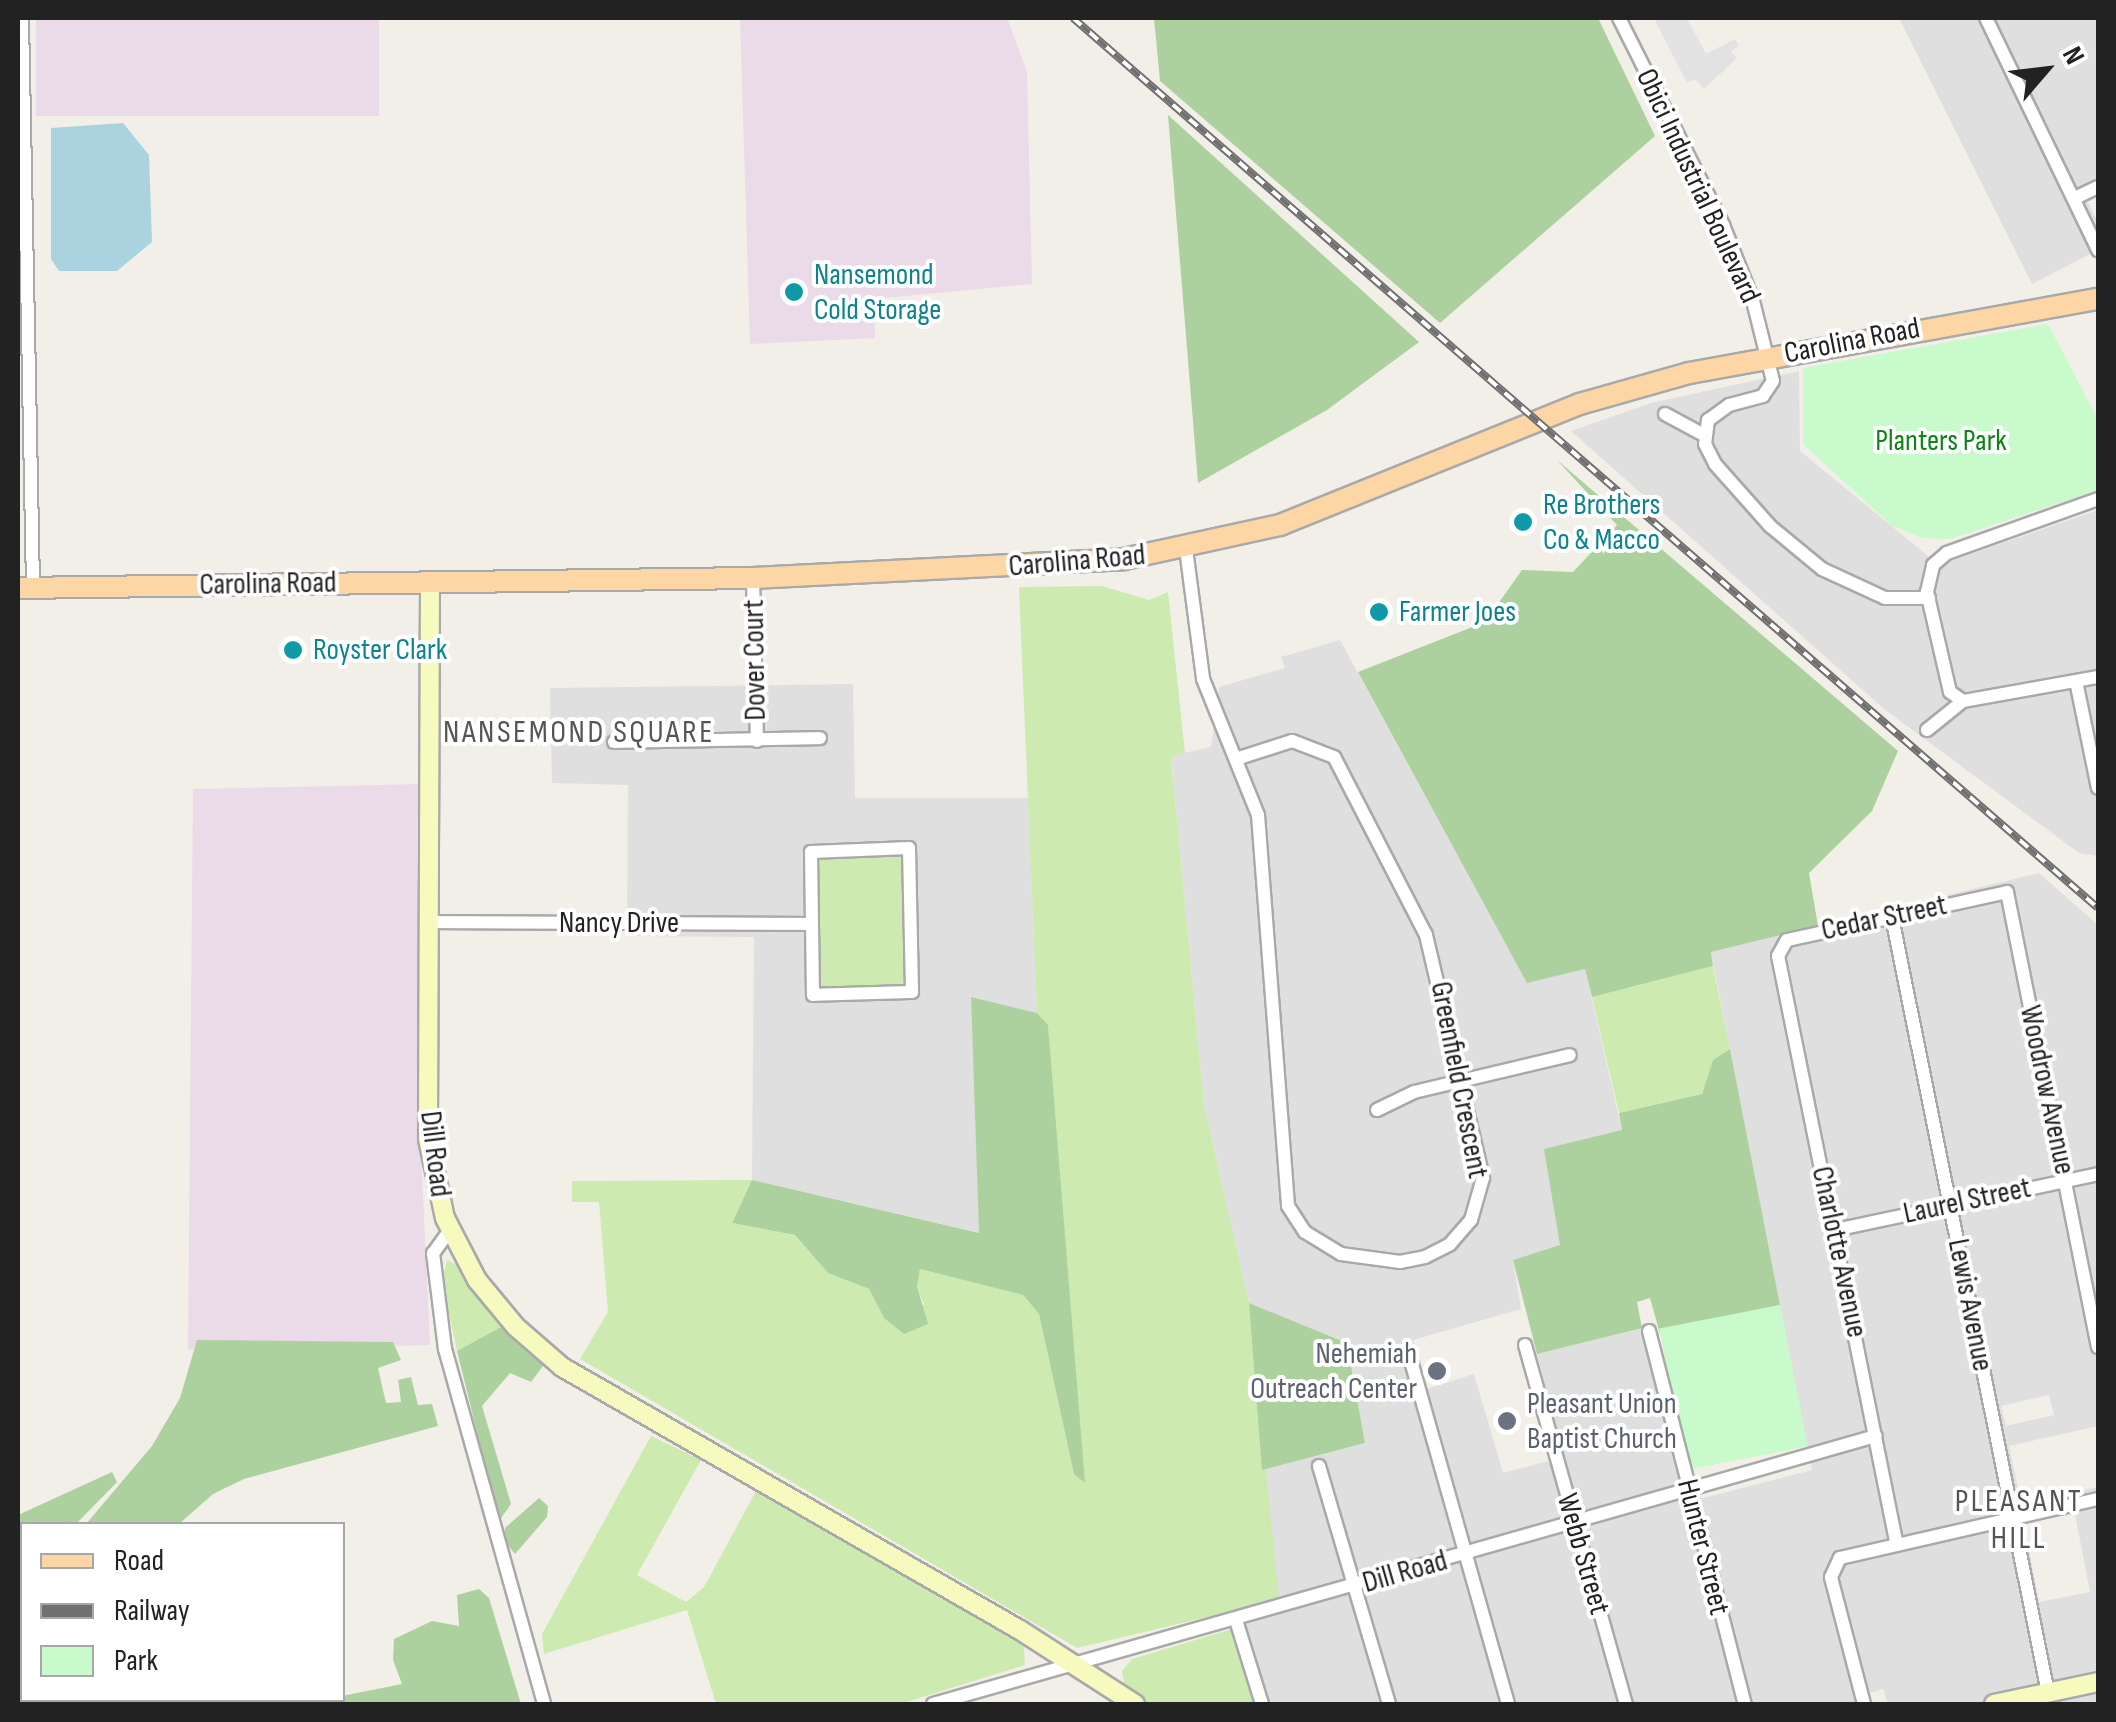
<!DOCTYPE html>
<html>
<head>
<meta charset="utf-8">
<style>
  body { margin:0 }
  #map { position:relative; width:2116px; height:1722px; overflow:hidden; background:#f2efe9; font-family:"Sofia Sans Condensed",sans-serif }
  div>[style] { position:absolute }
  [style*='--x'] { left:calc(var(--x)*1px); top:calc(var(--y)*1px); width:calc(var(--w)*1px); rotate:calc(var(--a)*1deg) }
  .residential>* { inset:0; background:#e0dfdf }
  .industrial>* { inset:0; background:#ebdbe8; transform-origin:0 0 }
  .grass>* { inset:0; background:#cdebb0; transform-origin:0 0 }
  .forest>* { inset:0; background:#add19e }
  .park>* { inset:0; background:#c8facc; transform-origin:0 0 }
  .parking>* { inset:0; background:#e2e2e2 }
  .water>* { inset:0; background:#aad3df }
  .roads { filter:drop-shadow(2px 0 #a9a9a9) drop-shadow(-2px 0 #a9a9a9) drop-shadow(0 2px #a9a9a9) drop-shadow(0 -2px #a9a9a9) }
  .street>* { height:12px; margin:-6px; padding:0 6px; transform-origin:6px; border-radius:6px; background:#fff }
  .secondary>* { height:18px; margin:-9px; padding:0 9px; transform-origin:9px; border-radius:9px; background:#f7fabf }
  .primary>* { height:20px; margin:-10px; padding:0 10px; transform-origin:10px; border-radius:10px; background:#fcd6a4 }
  .rail>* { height:8px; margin-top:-4px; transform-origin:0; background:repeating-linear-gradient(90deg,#fff 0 11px,#707070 0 22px); box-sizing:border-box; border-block:2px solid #707070 }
  .dots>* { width:28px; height:28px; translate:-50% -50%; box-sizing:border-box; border:5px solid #fff; border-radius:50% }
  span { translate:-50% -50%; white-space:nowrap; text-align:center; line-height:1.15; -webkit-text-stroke:8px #fff; paint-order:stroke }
  .street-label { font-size:30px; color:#222 }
  .culture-label { font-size:30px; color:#0d838f }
  .left { translate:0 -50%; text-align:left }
  .park-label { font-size:30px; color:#0c8416 }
  .worship-label { font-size:30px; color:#5b616d }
  .right { translate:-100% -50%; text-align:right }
  .neighbourhood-label { font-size:32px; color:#555; letter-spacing:2.5px }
  .frame { position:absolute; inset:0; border:20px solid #222; pointer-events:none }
  .legend { position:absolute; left:20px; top:1522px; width:325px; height:180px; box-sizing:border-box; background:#fff; border:2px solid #a7a7a7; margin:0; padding:12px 18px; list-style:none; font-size:30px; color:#222 }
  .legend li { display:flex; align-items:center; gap:20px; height:50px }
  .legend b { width:50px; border:2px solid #a7a7a7 }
  .north { position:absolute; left:1996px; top:20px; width:100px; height:100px; -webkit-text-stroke:8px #fff; paint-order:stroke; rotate:62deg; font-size:28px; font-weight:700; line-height:40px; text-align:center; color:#222 }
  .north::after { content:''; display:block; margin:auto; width:35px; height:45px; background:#222; clip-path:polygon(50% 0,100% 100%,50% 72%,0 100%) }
</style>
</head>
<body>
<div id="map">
  <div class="residential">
    <i style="clip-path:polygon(1899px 18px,2098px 18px,2098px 181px,2082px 190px,2098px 223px,2098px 250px,2032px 284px)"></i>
    <i style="clip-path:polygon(1799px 371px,1800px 451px,1939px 565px,2098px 510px,2098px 856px,2079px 853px,1884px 709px,1571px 431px,1651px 403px)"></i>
    <i style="clip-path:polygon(evenodd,1340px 640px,1527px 982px,1585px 969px,1622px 1130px,1561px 1245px,1513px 1260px,1521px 1309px,1413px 1340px,1427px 1389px,1474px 1374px,1503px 1473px,1564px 1457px,1537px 1354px,1642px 1328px,1684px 1503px,1812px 1470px,1711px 952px,2039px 873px,2098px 925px,2098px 1426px,2009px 1446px,2021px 1503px,2098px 1487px,2098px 1704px,1888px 1704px,1883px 1689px,1870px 1693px,1873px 1704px,1253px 1704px,1228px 1614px,1279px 1600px,1262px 1470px,1365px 1443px,1347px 1343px,1249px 1303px,1204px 1105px,1171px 756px,1211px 747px,1219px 687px,1285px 668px,1281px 657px,1340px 640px,2049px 1395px,2054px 1415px,2006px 1426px,2001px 1406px,2049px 1395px,1340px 640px,2075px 1514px,2090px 1592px,2039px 1602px,2024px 1523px,2075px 1514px)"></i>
    <i style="clip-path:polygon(853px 684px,855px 798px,1028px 798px,1037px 1013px,971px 998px,980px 1233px,752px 1180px,754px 937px,627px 936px,628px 785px,552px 783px,550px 688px)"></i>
  </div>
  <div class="industrial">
    <i style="left:36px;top:18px;width:343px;height:98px"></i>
    <i style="clip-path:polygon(740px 18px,1007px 18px,1027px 72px,1032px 284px,874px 299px,875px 338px,750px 344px)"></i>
    <i style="clip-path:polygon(423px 784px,417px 1064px,430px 1345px,188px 1350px,193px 789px)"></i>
  </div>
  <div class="grass">
    <i style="clip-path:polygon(1102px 586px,1149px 600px,1168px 592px,1185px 753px,1171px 757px,1204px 1105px,1249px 1303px,1279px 1600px,1077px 1648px,580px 1359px,608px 1312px,599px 1202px,572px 1202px,572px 1181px,752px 1180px,732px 1223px,795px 1235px,828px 1273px,869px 1289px,884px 1318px,924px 1305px,917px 1286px,920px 1269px,1023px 1295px,1039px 1314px,1074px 1474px,1048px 1025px,1037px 1013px,1019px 587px)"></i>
    <i style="left:815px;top:854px;width:93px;height:136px"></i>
    <i style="clip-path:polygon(1713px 966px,1730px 1049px,1713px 1060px,1702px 1094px,1619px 1113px,1592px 997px)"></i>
    <i style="clip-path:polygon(447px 1260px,462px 1267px,501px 1327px,457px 1351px,442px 1281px)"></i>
    <i style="clip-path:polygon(651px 1436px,701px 1460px,637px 1575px,686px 1602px,704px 1587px,756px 1491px,1014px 1639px,1024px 1647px,1025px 1665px,900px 1704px,716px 1704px,687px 1610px,544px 1654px,542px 1634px)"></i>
    <i style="clip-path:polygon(1232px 1629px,1253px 1704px,1149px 1704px,1124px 1683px,1122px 1671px,1132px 1659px)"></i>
  </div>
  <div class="forest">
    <i style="clip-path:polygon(1154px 18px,1598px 18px,1655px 136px,1440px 323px,1160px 81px)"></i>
    <i style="clip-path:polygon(1168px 115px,1419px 342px,1327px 410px,1198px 483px)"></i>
    <i style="clip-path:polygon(1557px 460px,1898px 751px,1872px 811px,1809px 873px,1818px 926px,1711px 952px,1713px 966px,1592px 997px,1585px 969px,1527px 983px,1358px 672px,1485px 622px,1522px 570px,1573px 572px,1617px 525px)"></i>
    <i style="clip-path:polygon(971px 997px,1037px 1013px,1048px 1025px,1085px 1483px,1074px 1474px,1039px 1314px,1023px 1295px,920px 1269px,917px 1286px,928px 1324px,904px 1334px,884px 1318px,869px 1289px,828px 1273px,795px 1235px,732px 1223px,752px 1180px,979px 1233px)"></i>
    <i style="clip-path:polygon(1730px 1049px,1780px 1305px,1660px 1334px,1650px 1298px,1637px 1302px,1642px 1328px,1537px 1354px,1513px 1260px,1560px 1245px,1544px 1149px,1622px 1130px,1619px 1113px,1702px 1094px,1713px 1060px)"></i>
    <i style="clip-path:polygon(1249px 1303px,1347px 1343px,1365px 1443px,1262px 1470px)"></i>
    <i style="clip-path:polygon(501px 1327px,543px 1366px,531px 1382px,510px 1373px,482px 1406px,511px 1504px,499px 1521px,457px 1351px)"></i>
    <i style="clip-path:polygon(197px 1340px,393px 1342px,401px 1360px,378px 1368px,386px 1403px,401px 1402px,398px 1380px,411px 1377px,418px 1405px,432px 1404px,438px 1426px,244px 1479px,213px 1494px,179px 1524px,86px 1524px,152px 1446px,180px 1398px)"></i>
    <i style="clip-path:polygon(112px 1472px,117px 1482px,76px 1524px,22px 1524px,18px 1586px,18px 1515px)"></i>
    <i style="clip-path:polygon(539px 1498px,548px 1506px,547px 1517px,515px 1554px,505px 1542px,505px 1528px)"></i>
    <i style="clip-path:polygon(479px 1589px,489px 1598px,521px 1704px,302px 1704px,402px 1684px,393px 1660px,394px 1639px,432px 1621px,459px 1626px,457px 1595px)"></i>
  </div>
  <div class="park">
    <i style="clip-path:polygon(2048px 324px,2098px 420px,2098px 490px,1951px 539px,1922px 538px,1892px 526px,1803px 444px,1803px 368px)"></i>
    <i style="left:1780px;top:1305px;width:144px;height:123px;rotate:79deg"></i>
  </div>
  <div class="parking">
    <i style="clip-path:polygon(1654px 18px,1687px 18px,1706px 54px,1735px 39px,1739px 46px,1731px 51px,1737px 58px,1704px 89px,1695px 79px,1687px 83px)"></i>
  </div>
  <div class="water">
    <i style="clip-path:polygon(123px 123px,149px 155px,152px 242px,117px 271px,59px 271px,51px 259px,51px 128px)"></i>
  </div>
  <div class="roads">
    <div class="street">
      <i style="--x:22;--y:18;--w:570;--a:88.89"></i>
      <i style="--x:1619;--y:18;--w:232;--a:63.3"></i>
      <i style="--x:1723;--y:225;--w:82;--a:68.5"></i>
      <i style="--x:1753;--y:301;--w:82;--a:76"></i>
      <i style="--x:1773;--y:381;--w:18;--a:124"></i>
      <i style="--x:1763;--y:396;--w:35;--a:165"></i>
      <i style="--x:1729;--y:405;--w:26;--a:144"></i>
      <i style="--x:1708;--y:420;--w:24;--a:97"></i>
      <i style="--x:1705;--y:444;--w:22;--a:63"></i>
      <i style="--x:1715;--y:464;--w:83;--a:48.4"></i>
      <i style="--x:1770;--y:526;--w:67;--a:39.6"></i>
      <i style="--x:1822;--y:569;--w:69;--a:24.7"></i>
      <i style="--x:1885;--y:598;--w:44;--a:0"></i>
      <i style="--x:1986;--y:18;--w:258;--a:64.2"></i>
      <i style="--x:2075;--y:198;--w:25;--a:-26"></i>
      <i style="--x:1665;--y:414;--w:44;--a:28.3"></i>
      <i style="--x:1186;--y:549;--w:131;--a:82.5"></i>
      <i style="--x:1203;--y:679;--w:147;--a:68"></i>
      <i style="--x:1258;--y:815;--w:392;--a:85.6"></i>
      <i style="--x:1288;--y:1206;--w:31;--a:57"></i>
      <i style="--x:1305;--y:1232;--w:42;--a:31.4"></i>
      <i style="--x:1341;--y:1254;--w:60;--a:7.7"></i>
      <i style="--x:1400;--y:1262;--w:25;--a:-11"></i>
      <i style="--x:1425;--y:1257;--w:28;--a:-27"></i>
      <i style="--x:1450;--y:1244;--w:32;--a:-49"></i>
      <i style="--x:1471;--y:1220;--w:44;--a:-74.1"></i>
      <i style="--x:1483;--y:1178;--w:250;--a:-103.2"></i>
      <i style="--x:1426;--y:935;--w:200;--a:-117.3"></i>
      <i style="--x:1334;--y:757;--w:45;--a:-159.1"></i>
      <i style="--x:1292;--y:741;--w:59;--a:162.2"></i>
      <i style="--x:753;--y:578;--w:163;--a:88.6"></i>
      <i style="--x:2076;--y:681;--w:109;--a:78.4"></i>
      <i style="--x:1963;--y:701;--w:16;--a:-145"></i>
      <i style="--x:1950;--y:692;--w:103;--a:-103"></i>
      <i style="--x:1927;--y:592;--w:28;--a:-77"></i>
      <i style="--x:1933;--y:565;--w:18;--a:-41"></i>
      <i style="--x:1947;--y:553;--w:160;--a:-19.7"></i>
      <i style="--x:1927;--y:730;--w:46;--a:-38.9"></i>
      <i style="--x:1963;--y:701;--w:137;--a:-10.1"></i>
      <i style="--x:614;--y:742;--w:206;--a:-1.1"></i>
      <i style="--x:909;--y:848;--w:144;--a:88.8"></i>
      <i style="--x:912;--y:992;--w:99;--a:178.3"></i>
      <i style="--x:813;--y:995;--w:143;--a:-90.8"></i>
      <i style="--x:811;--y:852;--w:98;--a:-2.3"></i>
      <i style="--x:1892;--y:917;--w:792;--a:78.63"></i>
      <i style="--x:429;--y:922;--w:380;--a:0.3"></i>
      <i style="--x:1377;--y:1110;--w:41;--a:-25.9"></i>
      <i style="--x:1414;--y:1092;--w:160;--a:-13.3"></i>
      <i style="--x:450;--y:1230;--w:29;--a:126"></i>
      <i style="--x:433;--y:1253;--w:97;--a:82.9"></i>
      <i style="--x:445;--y:1349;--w:369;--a:74.4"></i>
      <i style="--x:1835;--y:1230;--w:269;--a:-12"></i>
      <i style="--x:1649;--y:1331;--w:385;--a:75.6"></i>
      <i style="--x:1525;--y:1345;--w:373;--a:74.3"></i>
      <i style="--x:1409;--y:1354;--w:364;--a:74.2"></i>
      <i style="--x:1319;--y:1466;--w:248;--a:73.6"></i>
      <i style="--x:1896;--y:1541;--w:597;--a:-101.4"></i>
      <i style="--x:1778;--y:956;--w:18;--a:-61"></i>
      <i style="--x:1787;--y:940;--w:225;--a:-12.3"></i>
      <i style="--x:2007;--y:892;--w:464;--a:78.7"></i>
      <i style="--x:1236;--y:1620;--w:88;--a:72.8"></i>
      <i style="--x:933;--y:1704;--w:980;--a:-15.87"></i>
      <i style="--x:1864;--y:1704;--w:131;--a:-104.6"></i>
      <i style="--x:1831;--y:1577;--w:21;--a:-65"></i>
      <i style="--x:1840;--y:1558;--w:265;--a:-12.9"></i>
    </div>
    <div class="secondary">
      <i style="--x:430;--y:581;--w:558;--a:90.21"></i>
      <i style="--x:428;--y:1139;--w:81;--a:77.9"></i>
      <i style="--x:445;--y:1218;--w:70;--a:62.7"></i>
      <i style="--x:477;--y:1280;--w:61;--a:50.3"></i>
      <i style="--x:516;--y:1327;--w:61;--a:41"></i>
      <i style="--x:562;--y:1367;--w:528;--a:29.87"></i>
      <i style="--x:1020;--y:1630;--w:137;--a:32.8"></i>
      <i style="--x:1994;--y:1704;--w:106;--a:-11.9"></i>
    </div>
    <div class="primary">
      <i style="--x:18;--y:588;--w:735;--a:-0.78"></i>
      <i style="--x:753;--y:578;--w:371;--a:-2.9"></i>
      <i style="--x:1124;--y:559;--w:160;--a:-12.3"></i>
      <i style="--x:1280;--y:525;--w:323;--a:-22"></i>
      <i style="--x:1580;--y:404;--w:113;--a:-15.9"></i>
      <i style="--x:1689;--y:373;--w:416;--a:-10.3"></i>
    </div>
  </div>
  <div class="rail">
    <i style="--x:1073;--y:18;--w:1357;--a:40.97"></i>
  </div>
  <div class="dots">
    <i style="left:794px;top:292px;background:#0f9aa8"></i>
    <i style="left:1523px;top:522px;background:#0f9aa8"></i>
    <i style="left:1379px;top:612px;background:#0f9aa8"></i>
    <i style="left:293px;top:650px;background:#0f9aa8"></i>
    <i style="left:1437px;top:1371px;background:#6b7280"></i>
    <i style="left:1507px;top:1421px;background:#6b7280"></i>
  </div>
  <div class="street-label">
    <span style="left:1698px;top:186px;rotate:65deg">Obici Industrial Boulevard</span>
    <span style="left:1852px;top:341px;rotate:-11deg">Carolina Road</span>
    <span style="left:1077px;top:561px;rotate:-5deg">Carolina Road</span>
    <span style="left:268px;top:584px;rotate:-1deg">Carolina Road</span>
    <span style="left:755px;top:660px;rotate:-91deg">Dover Court</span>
    <span style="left:1884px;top:918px;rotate:-12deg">Cedar Street</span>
    <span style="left:619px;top:923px">Nancy Drive</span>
    <span style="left:1459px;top:1080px;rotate:79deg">Greenfield Crescent</span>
    <span style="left:2047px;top:1090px;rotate:78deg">Woodrow Avenue</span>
    <span style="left:435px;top:1154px;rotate:83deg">Dill Road</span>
    <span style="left:1967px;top:1201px;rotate:-12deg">Laurel Street</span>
    <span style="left:1839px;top:1252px;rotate:78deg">Charlotte Avenue</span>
    <span style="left:1970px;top:1305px;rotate:79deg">Lewis Avenue</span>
    <span style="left:1703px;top:1547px;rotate:76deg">Hunter Street</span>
    <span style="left:1583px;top:1554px;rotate:74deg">Webb Street</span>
    <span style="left:1405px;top:1572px;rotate:-16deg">Dill Road</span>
  </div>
  <div class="culture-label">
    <span class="left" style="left:814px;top:292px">Nansemond<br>Cold Storage</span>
    <span class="left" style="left:1543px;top:522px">Re Brothers<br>Co &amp; Macco</span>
    <span class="left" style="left:1399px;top:612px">Farmer Joes</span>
    <span class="left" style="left:313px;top:650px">Royster Clark</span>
  </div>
  <div class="park-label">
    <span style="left:1941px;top:441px">Planters Park</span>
  </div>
  <div class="worship-label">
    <span class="right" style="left:1417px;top:1371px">Nehemiah<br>Outreach Center</span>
    <span class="left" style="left:1527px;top:1421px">Pleasant Union<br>Baptist Church</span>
  </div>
  <div class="neighbourhood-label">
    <span style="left:579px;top:733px">NANSEMOND SQUARE</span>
    <span style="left:2019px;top:1521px">PLEASANT<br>HILL</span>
  </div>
  <div class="frame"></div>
  <ul class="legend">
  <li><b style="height:12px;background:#fcd6a4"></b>Road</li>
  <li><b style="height:12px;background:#707070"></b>Railway</li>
  <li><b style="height:28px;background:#c8facc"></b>Park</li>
  </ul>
  <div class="north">N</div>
</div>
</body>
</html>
